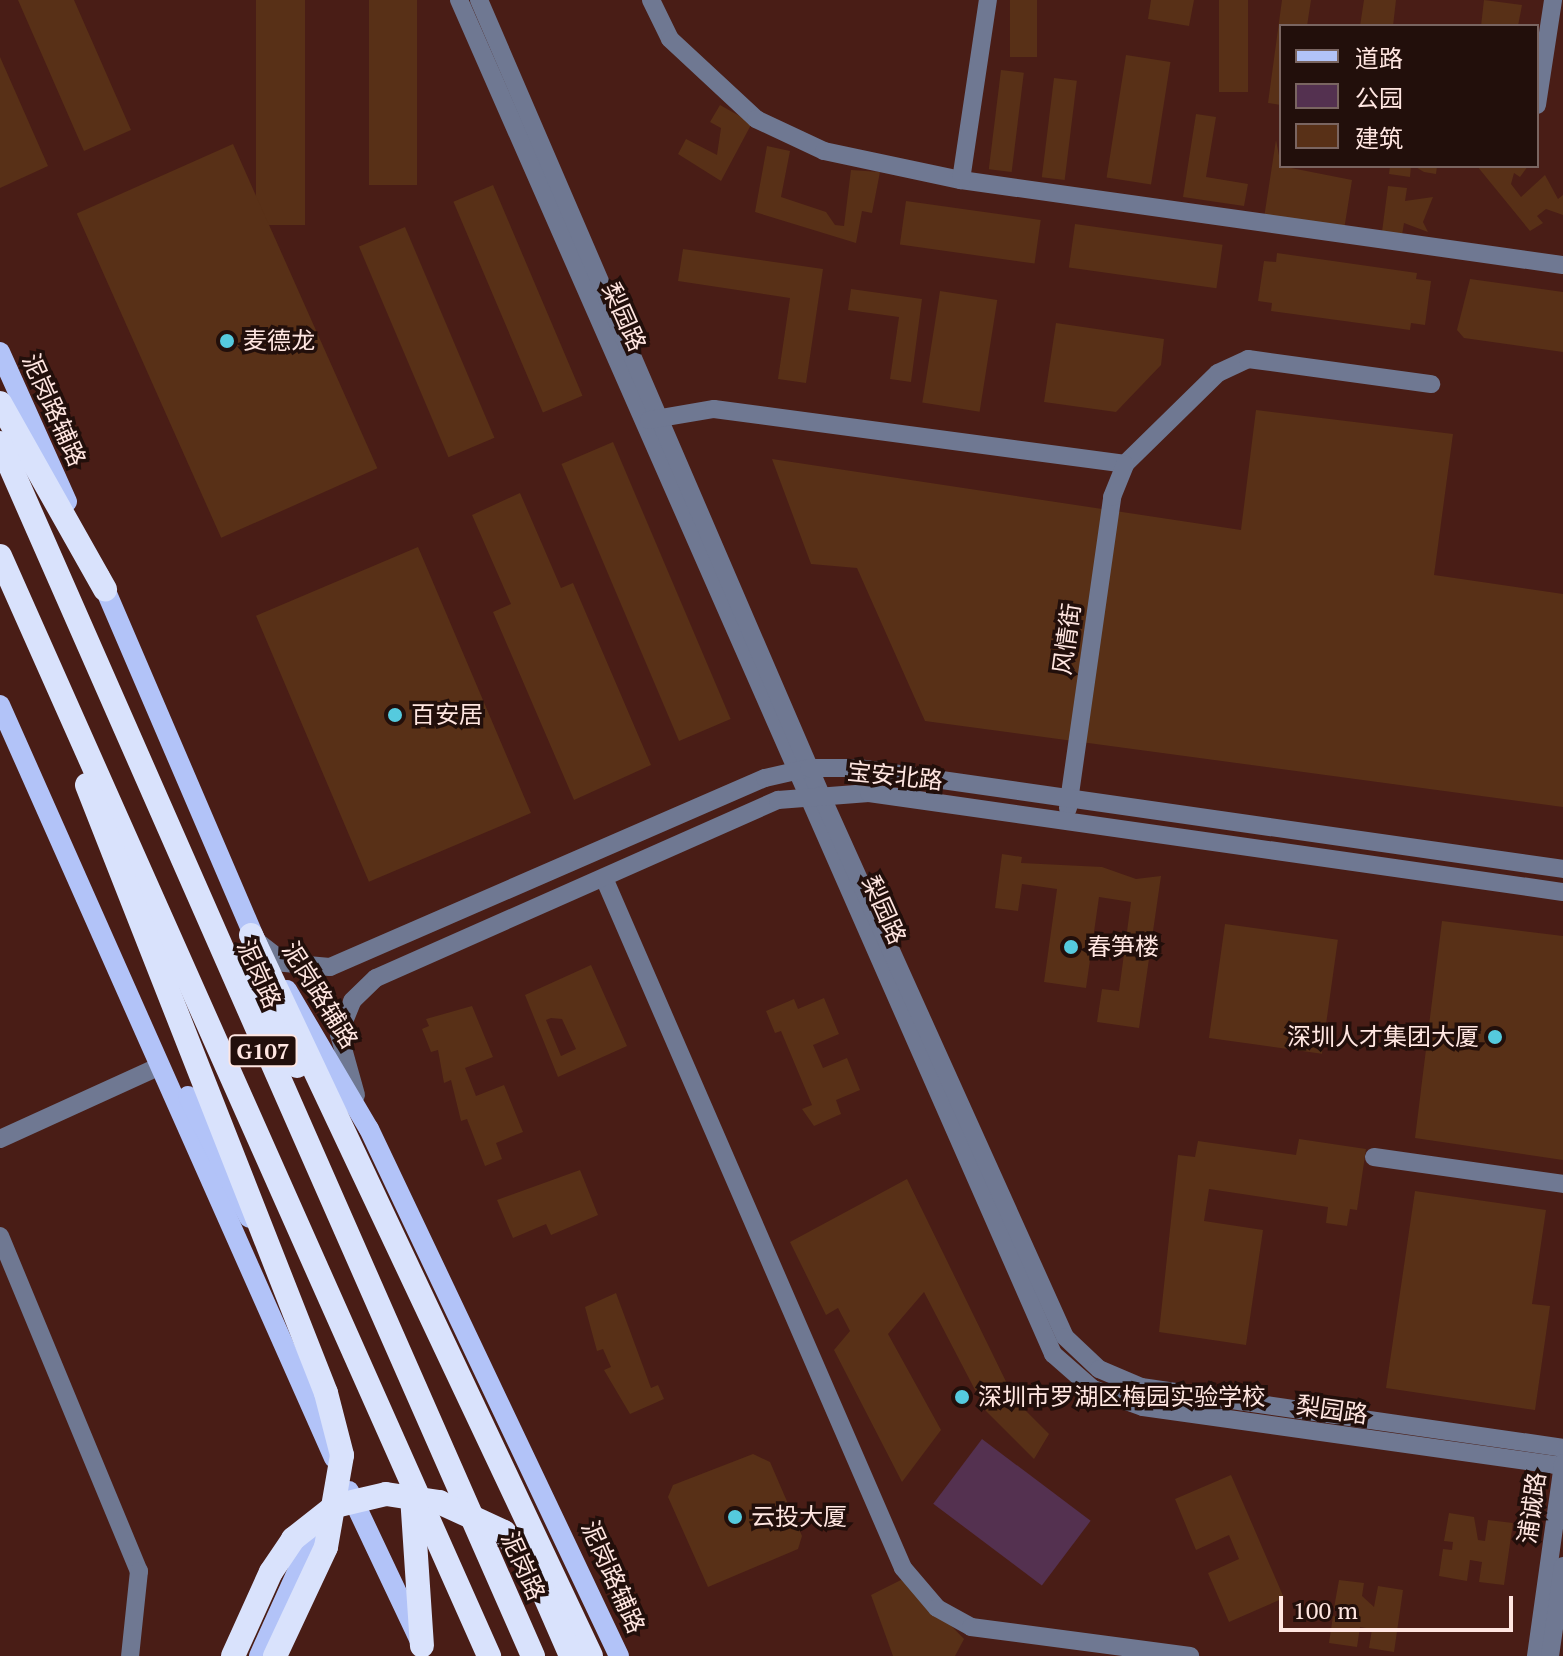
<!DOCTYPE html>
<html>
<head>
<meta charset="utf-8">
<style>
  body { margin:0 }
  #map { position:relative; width:1563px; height:1656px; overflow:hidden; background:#491d16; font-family:"PT Serif","Noto Sans SC",serif }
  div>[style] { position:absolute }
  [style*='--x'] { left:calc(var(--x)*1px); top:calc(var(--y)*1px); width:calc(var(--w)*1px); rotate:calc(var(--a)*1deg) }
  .green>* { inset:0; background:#543150; transform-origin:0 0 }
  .building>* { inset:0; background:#583017; transform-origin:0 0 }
  .minor>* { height:18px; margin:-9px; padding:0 9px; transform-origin:9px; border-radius:9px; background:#6f7892 }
  .major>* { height:20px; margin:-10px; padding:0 10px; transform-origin:10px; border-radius:10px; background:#b2c3f8 }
  .highway>* { height:24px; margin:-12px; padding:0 12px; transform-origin:12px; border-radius:12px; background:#d9e2fc }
  .highway-bridge>* { height:24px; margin:-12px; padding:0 12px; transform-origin:12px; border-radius:12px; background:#d9e2fc }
  .dots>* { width:22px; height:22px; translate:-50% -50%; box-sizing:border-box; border:4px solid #220f0b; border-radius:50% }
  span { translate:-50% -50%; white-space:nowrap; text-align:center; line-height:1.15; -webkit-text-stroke:7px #220f0b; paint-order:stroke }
  .shield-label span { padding:2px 6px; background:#220f0b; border:2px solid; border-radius:6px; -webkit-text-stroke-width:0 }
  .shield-label { font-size:22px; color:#ffe6e1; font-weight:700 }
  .street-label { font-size:24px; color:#ffe6e1 }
  .poi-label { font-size:24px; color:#ffe6e1 }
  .left { translate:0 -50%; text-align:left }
  .right { translate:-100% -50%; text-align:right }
  .legend { position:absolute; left:1279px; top:24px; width:260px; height:144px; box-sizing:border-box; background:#220f0b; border:2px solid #7a6561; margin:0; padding:10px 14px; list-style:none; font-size:24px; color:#ffe6e1 }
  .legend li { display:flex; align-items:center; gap:16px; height:40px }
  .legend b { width:40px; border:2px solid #7a6561 }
  .scale { position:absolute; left:1279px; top:1596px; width:234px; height:36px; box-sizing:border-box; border:4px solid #ffe6e1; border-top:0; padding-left:10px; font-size:24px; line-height:28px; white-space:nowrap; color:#ffe6e1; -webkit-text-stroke:6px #220f0b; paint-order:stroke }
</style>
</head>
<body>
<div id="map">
  <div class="green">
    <i style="left:982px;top:1439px;width:136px;height:81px;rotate:37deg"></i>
  </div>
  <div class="building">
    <i style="clip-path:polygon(18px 0,74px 0,131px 130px,84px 151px)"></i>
    <i style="left:256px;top:0;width:49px;height:225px"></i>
    <i style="left:369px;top:0;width:48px;height:185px"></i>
    <i style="left:1010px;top:0;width:27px;height:57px"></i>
    <i style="clip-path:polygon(1151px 0,1194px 0,1189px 26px,1148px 19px)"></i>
    <i style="left:1219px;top:0;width:29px;height:92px"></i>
    <i style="clip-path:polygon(1282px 0,1311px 0,1307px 26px,1281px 26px,1281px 105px,1268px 103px)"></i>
    <i style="clip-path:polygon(1364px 0,1396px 0,1393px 26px,1360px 26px)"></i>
    <i style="clip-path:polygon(1484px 0,1522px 5px,1518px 26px,1481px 26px)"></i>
    <i style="left:1126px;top:55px;width:45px;height:124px;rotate:9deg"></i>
    <i style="clip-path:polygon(0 57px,48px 166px,0 188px)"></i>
    <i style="left:1001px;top:70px;width:23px;height:100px;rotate:7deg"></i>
    <i style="left:1054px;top:78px;width:23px;height:100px;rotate:7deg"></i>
    <i style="clip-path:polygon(720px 105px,752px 123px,721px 181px,678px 154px,686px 139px,717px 155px,721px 128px,710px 122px)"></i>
    <i style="clip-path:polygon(1196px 114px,1216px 117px,1206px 177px,1248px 184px,1244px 206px,1183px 197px)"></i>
    <i style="clip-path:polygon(1276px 140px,1281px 166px,1352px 180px,1344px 230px,1264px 218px)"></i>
    <i style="left:233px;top:144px;width:355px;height:171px;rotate:66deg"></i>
    <i style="clip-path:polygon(767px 146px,790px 151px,781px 197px,826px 212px,835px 225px,844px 226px,851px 170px,880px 172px,872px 213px,862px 211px,856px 243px,755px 212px)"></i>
    <i style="clip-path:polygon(1390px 166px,1411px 166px,1410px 177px,1389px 174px)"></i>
    <i style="clip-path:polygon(1414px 166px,1437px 166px,1436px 174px,1424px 172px)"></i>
    <i style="clip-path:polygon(1477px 166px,1528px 166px,1520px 177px,1514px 173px,1511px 184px,1521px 197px,1545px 175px,1558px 199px,1563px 195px,1563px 215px,1546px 209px,1537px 216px,1543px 223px,1530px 231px)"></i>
    <i style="left:493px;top:185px;width:229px;height:43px;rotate:67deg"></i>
    <i style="clip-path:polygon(1388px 186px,1407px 188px,1405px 201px,1433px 197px,1423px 222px,1428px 232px,1404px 223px,1402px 235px,1382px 232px)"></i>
    <i style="left:906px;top:201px;width:136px;height:44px;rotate:8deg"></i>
    <i style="left:1075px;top:224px;width:149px;height:44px;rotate:8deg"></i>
    <i style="left:405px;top:227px;width:229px;height:50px;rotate:67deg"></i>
    <i style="clip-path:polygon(683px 249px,823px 269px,806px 383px,778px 379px,790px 298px,678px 281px)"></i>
    <i style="clip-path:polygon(1277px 253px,1417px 273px,1416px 279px,1431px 281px,1425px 325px,1411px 323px,1410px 330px,1271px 311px,1272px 303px,1258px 301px,1264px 261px,1276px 262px)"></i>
    <i style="clip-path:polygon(1470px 279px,1563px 292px,1563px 352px,1464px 338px,1457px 330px)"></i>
    <i style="clip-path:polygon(851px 289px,922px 299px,911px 382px,890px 379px,899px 317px,848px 310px)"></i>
    <i style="left:940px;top:291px;width:58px;height:113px;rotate:9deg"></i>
    <i style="clip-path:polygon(1056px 323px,1164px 339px,1161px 365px,1116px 412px,1044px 402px)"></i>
    <i style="clip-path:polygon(1256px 410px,1453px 434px,1434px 575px,1563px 594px,1563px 807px,925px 721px,857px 568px,811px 564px,772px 459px,1241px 530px)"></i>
    <i style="left:613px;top:442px;width:301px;height:56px;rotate:67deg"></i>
    <i style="clip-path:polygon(520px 493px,561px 588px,573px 583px,651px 765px,574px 800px,493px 612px,511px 604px,472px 515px)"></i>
    <i style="left:418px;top:547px;width:289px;height:176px;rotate:67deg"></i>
    <i style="clip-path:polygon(1002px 854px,1022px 857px,1021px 863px,1102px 867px,1136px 879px,1161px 876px,1139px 1028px,1097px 1022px,1102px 989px,1119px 991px,1131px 902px,1099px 897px,1086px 988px,1044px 982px,1057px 889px,1022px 884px,1018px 911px,995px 908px)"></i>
    <i style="clip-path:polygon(1442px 921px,1563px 936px,1563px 1160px,1415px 1138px)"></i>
    <i style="left:1225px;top:924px;width:114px;height:115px;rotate:8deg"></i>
    <i style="clip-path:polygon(evenodd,591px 965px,627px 1046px,558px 1077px,525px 995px,591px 965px,551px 1018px,562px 1019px,576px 1049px,561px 1056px,546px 1020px,551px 1018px)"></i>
    <i style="clip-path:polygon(824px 998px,839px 1034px,813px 1045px,823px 1068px,847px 1058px,860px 1090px,836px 1100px,841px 1114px,814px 1126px,802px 1109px,812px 1105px,781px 1031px,775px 1033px,766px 1011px,794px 999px,798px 1009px)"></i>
    <i style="clip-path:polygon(472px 1006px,493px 1057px,465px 1068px,476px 1096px,504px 1085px,523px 1132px,496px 1143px,502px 1159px,485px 1166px,467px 1119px,461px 1121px,451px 1080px,444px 1083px,438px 1050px,431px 1052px,422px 1029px,429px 1026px,426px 1019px)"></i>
    <i style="clip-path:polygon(1299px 1139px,1366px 1149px,1357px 1210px,1350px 1209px,1347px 1226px,1326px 1223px,1328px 1207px,1209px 1189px,1204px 1221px,1263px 1230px,1246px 1345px,1159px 1332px,1178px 1155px,1195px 1157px,1198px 1141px,1296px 1155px)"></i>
    <i style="clip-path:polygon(580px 1170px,598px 1215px,551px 1235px,546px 1224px,513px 1238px,497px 1200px)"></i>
    <i style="clip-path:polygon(907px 1179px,1015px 1400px,1049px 1434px,1034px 1459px,986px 1411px,924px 1292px,888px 1334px,941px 1430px,902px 1482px,834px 1350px,850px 1331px,838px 1308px,826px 1315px,790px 1242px)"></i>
    <i style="clip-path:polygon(1415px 1191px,1546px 1210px,1532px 1304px,1550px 1306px,1535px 1410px,1386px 1388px)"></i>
    <i style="clip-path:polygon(616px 1293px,651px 1388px,658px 1385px,664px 1399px,630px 1414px,604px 1370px,611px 1367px,603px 1349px,597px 1351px,585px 1307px)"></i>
    <i style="clip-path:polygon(753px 1454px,770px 1462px,802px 1536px,798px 1549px,708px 1587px,668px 1497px,673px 1485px)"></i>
    <i style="clip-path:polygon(1231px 1475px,1284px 1598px,1229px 1622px,1208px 1573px,1239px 1559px,1229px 1535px,1196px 1550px,1175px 1499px)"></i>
    <i style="clip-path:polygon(1449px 1513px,1474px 1517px,1478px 1540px,1485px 1541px,1488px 1520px,1513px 1523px,1504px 1585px,1479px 1582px,1482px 1562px,1470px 1560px,1467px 1581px,1439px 1576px,1443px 1549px,1452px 1550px,1453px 1542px,1444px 1541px)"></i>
    <i style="clip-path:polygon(905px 1578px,964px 1639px,955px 1656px,893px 1656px,871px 1595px)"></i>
    <i style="clip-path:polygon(1339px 1580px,1364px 1583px,1362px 1596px,1374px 1607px,1378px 1586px,1403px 1590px,1394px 1652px,1369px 1648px,1372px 1629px,1360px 1627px,1357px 1647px,1329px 1643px,1333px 1616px,1342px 1617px,1343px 1609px,1334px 1608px)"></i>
  </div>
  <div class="minor">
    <i style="--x:459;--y:0;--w:1479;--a:66.31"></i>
    <i style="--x:1053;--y:1354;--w:53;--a:41.2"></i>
    <i style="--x:1093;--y:1389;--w:53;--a:19.8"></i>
    <i style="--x:1143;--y:1407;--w:424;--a:8"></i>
    <i style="--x:479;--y:0;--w:865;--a:66.72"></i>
    <i style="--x:821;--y:795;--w:594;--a:65.76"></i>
    <i style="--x:1065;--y:1337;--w:47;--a:43.3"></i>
    <i style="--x:1099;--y:1369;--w:46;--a:23.2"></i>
    <i style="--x:1141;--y:1387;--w:426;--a:8.2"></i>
    <i style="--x:651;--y:0;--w:43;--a:64"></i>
    <i style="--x:670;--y:39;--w:117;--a:42.9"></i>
    <i style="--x:756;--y:119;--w:75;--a:25.2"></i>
    <i style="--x:824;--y:151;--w:140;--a:12"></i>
    <i style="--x:961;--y:180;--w:608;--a:8.04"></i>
    <i style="--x:1537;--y:105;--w:106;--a:-81.3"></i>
    <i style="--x:961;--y:180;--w:182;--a:-81.5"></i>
    <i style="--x:649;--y:420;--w:66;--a:-9.6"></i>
    <i style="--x:714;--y:409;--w:415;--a:7.6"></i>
    <i style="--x:1125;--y:464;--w:130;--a:-44.4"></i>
    <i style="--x:1218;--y:373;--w:33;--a:-25"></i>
    <i style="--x:1248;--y:359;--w:185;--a:7.8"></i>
    <i style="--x:1068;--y:808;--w:314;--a:-81.9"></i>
    <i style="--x:1112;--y:497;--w:35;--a:-68"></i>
    <i style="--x:604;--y:878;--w:752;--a:66.57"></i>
    <i style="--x:903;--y:1568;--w:52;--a:49.6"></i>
    <i style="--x:937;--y:1608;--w:39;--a:29"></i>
    <i style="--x:971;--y:1627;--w:221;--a:7.5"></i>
    <i style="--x:258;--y:942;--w:34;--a:38"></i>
    <i style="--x:285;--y:963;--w:45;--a:5.1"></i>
    <i style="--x:330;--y:967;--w:474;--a:-23.5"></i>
    <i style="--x:765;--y:778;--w:45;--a:-12.8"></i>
    <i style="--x:809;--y:768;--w:49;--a:0"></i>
    <i style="--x:858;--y:768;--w:712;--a:8.15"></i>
    <i style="--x:356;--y:1095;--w:63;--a:-105.6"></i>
    <i style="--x:339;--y:1034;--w:35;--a:-68"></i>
    <i style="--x:352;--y:1001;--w:33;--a:-44"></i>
    <i style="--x:376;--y:978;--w:440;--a:-23.9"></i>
    <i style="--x:778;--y:800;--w:91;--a:-4.4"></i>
    <i style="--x:869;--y:793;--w:701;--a:8.12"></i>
    <i style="--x:0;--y:1139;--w:176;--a:-24.5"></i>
    <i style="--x:1374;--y:1157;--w:191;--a:8.1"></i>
    <i style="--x:0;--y:1236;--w:363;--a:67.5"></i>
    <i style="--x:139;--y:1571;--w:85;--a:96"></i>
    <i style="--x:1536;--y:1656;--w:195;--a:-82"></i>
    <i style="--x:1550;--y:1656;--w:91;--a:-81.8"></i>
  </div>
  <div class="major">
    <i style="--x:0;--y:352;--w:164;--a:65.9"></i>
    <i style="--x:99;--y:575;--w:404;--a:66.8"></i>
    <i style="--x:0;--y:705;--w:824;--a:66.08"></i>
    <i style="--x:287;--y:990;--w:161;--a:59.5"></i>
    <i style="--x:369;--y:1129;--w:583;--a:64.62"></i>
    <i style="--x:188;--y:1096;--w:136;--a:63.4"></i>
    <i style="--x:349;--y:1491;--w:164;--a:64.7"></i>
    <i style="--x:259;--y:1656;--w:156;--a:-65.7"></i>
  </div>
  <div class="highway">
    <i style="--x:0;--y:403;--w:214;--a:60.6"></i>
    <i style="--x:0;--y:443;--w:1325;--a:66.28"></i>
    <i style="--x:0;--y:556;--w:1204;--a:66.03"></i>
    <i style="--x:87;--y:785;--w:653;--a:68.54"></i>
    <i style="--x:326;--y:1393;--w:64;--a:75.5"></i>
    <i style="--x:251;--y:935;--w:797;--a:64.75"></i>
    <i style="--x:246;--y:981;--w:99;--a:59"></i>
    <i style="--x:412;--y:1496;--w:150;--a:86.2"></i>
    <i style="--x:233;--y:1656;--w:92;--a:-65.7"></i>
  </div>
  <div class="highway-bridge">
    <i style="--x:271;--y:1572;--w:40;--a:-56"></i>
    <i style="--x:293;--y:1539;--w:53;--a:-38.2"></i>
    <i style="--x:335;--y:1506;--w:52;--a:-13.2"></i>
    <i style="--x:386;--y:1494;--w:54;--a:8.6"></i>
    <i style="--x:439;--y:1502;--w:72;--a:24.8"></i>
    <i style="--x:504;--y:1532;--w:57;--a:54.3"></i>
    <i style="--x:537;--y:1578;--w:85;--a:66.4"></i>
    <i style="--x:275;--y:1656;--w:120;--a:-64.9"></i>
    <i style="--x:326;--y:1547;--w:93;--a:-80.1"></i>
  </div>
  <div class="dots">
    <i style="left:227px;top:341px;background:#55cade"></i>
    <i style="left:395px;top:715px;background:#55cade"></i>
    <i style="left:1071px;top:947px;background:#55cade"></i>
    <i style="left:1495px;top:1037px;background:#55cade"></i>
    <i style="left:962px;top:1397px;background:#55cade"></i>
    <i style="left:735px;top:1517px;background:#55cade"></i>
  </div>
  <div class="shield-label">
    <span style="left:263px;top:1051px">G107</span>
  </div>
  <div class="street-label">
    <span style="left:624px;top:317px;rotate:66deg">梨园路</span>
    <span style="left:54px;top:410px;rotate:66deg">泥岗路辅路</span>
    <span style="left:1067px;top:639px;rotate:-82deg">风情街</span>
    <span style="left:895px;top:776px;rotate:6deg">宝安北路</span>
    <span style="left:884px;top:910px;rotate:66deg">梨园路</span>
    <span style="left:259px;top:974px;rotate:66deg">泥岗路</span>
    <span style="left:320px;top:995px;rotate:58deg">泥岗路辅路</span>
    <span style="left:1332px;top:1410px;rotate:8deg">梨园路</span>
    <span style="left:1532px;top:1508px;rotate:-82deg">浦诚路</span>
    <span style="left:523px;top:1566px;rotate:66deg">泥岗路</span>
    <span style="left:613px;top:1577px;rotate:66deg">泥岗路辅路</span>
  </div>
  <div class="poi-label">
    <span class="left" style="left:243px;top:341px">麦德龙</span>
    <span class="left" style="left:411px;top:715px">百安居</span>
    <span class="left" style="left:1087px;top:947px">春笋楼</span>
    <span class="right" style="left:1479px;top:1037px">深圳人才集团大厦</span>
    <span class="left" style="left:978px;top:1397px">深圳市罗湖区梅园实验学校</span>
    <span class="left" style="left:751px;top:1517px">云投大厦</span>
  </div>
  <ul class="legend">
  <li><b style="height:10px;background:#b2c3f8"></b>道路</li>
  <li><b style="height:22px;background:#543150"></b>公园</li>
  <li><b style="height:22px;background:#583017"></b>建筑</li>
  </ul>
  <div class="scale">100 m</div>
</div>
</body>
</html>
